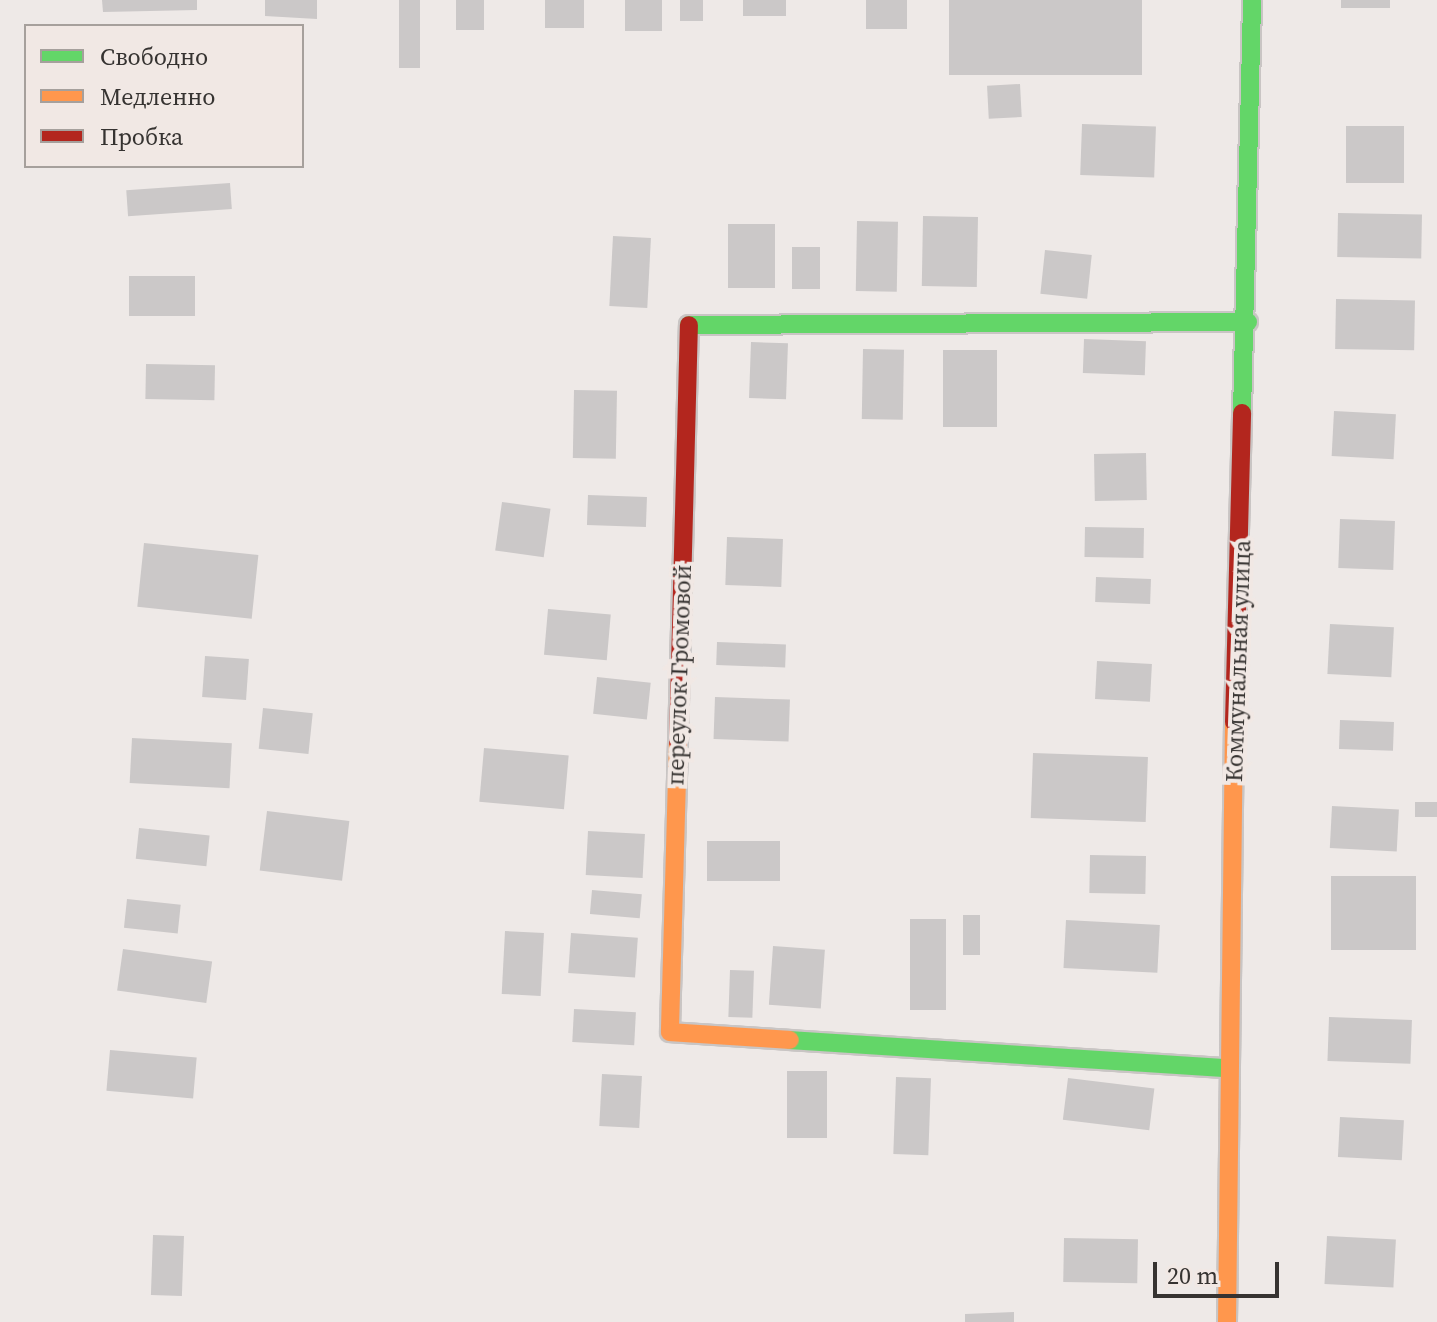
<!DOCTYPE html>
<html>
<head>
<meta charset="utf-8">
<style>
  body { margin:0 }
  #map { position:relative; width:1437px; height:1322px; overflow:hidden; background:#eee9e7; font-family:"Source Serif 4",serif }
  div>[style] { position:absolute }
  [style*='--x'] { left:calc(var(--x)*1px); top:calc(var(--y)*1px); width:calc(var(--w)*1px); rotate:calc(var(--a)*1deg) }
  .building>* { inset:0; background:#cbc8c8; transform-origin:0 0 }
  .roads { filter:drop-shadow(2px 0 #c9c5c4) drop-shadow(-2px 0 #c9c5c4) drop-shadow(0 2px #c9c5c4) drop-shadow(0 -2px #c9c5c4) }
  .fast>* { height:18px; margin:-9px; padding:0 9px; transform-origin:9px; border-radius:9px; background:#63d668 }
  .slow>* { height:18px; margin:-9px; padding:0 9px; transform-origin:9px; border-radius:9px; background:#ff974d }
  .jam>* { height:18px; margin:-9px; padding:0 9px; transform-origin:9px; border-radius:9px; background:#b3261e }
  span { translate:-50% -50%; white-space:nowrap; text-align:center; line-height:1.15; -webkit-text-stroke:8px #f1e8e4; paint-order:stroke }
  .street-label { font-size:24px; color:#363331 }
  .legend { position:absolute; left:24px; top:24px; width:280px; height:144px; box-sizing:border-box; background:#f1e8e4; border:2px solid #a6a09c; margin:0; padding:10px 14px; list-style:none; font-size:24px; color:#363331 }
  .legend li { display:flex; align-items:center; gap:16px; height:40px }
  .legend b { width:40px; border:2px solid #a6a09c }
  .scale { position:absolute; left:1153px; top:1262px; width:126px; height:36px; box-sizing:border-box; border:4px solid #363331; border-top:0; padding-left:10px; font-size:24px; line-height:28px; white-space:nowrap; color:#363331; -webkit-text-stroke:6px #f1e8e4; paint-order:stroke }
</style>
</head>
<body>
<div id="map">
  <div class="building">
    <i style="clip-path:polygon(102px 0,197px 0,197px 10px,103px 12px)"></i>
    <i style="clip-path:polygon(265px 0,317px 0,317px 19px,265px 16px)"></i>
    <i style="left:399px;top:0;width:21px;height:68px"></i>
    <i style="left:456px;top:0;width:28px;height:30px"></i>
    <i style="left:545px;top:0;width:39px;height:28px"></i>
    <i style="left:625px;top:0;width:37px;height:31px"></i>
    <i style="left:680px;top:0;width:23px;height:21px"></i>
    <i style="left:743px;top:0;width:43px;height:16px"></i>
    <i style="left:866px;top:0;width:41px;height:29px"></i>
    <i style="left:949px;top:0;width:193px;height:75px"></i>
    <i style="left:1341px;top:0;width:49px;height:8px"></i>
    <i style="left:1020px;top:84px;width:33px;height:33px;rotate:87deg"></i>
    <i style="left:1082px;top:124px;width:74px;height:51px;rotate:2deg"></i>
    <i style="left:1346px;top:126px;width:58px;height:57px"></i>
    <i style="left:230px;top:183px;width:26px;height:104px;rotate:86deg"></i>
    <i style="left:1338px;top:213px;width:84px;height:44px;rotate:1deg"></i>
    <i style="left:923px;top:216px;width:55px;height:70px;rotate:1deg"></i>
    <i style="left:857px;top:221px;width:41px;height:70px;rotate:1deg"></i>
    <i style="left:775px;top:224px;width:64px;height:47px;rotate:90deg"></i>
    <i style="left:613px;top:236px;width:38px;height:70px;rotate:3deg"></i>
    <i style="left:792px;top:247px;width:28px;height:42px"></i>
    <i style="left:1045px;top:250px;width:47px;height:44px;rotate:6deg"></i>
    <i style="left:129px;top:276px;width:66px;height:40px"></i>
    <i style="left:1336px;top:299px;width:79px;height:50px;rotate:1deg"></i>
    <i style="left:1084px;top:339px;width:62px;height:34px;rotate:2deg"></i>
    <i style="left:751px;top:342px;width:37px;height:56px;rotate:2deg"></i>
    <i style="left:863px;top:349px;width:41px;height:70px;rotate:1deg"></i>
    <i style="left:943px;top:350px;width:54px;height:77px"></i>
    <i style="left:146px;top:364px;width:69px;height:35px;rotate:1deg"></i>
    <i style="left:574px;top:390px;width:43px;height:68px;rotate:1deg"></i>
    <i style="left:1334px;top:411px;width:62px;height:45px;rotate:3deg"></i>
    <i style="left:1146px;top:453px;width:47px;height:52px;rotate:89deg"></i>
    <i style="left:588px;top:495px;width:59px;height:30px;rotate:2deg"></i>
    <i style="left:502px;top:502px;width:49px;height:49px;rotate:8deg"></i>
    <i style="left:1340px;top:519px;width:55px;height:49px;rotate:2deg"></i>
    <i style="left:1085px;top:527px;width:59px;height:30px;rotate:1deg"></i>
    <i style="left:727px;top:537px;width:56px;height:48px;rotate:2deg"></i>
    <i style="left:144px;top:543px;width:115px;height:64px;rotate:6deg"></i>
    <i style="left:1096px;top:577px;width:55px;height:25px;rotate:2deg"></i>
    <i style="left:548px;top:609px;width:63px;height:46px;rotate:5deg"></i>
    <i style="left:1330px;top:624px;width:64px;height:50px;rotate:3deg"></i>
    <i style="left:717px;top:642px;width:69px;height:23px;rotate:2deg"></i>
    <i style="left:205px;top:656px;width:44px;height:41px;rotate:4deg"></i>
    <i style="left:1097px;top:661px;width:55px;height:38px;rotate:3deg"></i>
    <i style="left:597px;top:677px;width:54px;height:37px;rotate:6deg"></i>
    <i style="left:715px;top:697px;width:75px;height:42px;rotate:2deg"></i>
    <i style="left:263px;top:708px;width:50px;height:41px;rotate:6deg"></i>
    <i style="left:1340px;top:720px;width:54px;height:29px;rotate:2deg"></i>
    <i style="left:132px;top:738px;width:100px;height:45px;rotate:3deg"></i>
    <i style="left:484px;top:748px;width:85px;height:54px;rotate:5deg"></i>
    <i style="left:1033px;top:753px;width:115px;height:65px;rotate:2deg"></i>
    <i style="left:1437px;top:802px;width:15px;height:22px;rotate:90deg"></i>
    <i style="left:1332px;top:806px;width:67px;height:42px;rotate:3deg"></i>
    <i style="left:267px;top:811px;width:83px;height:60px;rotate:7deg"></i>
    <i style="left:139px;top:828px;width:71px;height:31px;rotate:6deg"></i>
    <i style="left:588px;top:831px;width:57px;height:44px;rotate:3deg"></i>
    <i style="left:707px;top:841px;width:73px;height:40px"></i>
    <i style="left:1090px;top:855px;width:56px;height:38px;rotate:1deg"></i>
    <i style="left:1331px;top:876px;width:85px;height:74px"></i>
    <i style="left:592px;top:890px;width:50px;height:24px;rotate:5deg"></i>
    <i style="left:127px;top:899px;width:54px;height:29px;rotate:6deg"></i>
    <i style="left:963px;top:915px;width:17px;height:40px"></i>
    <i style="left:910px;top:919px;width:36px;height:91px"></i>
    <i style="left:1066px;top:920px;width:94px;height:48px;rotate:3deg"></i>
    <i style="left:505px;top:931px;width:39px;height:63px;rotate:3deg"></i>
    <i style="left:571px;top:933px;width:67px;height:40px;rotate:4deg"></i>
    <i style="left:773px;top:946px;width:52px;height:59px;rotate:4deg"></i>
    <i style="left:123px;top:949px;width:90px;height:42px;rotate:8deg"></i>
    <i style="left:730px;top:970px;width:24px;height:47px;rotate:2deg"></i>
    <i style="left:574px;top:1009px;width:62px;height:33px;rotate:3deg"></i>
    <i style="left:1329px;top:1017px;width:83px;height:44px;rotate:2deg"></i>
    <i style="left:110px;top:1050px;width:87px;height:41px;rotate:5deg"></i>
    <i style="left:787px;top:1071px;width:40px;height:67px"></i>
    <i style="left:602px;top:1074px;width:40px;height:52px;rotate:3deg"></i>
    <i style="left:896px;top:1077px;width:35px;height:77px;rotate:2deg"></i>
    <i style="left:1068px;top:1078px;width:87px;height:42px;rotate:7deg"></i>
    <i style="left:1340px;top:1117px;width:64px;height:40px;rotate:3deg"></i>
    <i style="left:153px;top:1235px;width:31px;height:60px;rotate:2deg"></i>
    <i style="left:1327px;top:1236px;width:69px;height:48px;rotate:3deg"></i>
    <i style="left:1064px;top:1238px;width:74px;height:44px;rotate:1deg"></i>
    <i style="clip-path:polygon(1014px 1312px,1014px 1322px,965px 1322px,965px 1314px)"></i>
  </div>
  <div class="roads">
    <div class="fast">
      <i style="--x:689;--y:325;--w:559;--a:-0.31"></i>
      <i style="--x:1242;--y:413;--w:413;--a:-88.6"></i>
      <i style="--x:790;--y:1040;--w:437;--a:3.7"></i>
    </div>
    <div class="slow">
      <i style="--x:678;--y:742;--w:290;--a:91.6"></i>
      <i style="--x:670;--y:1032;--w:120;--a:3.8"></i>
      <i style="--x:1227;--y:1322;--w:600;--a:-89.33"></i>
    </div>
    <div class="jam">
      <i style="--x:1234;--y:722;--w:309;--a:-88.5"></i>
      <i style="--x:678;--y:742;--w:417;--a:-88.5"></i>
    </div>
  </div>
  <div class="street-label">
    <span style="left:1238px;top:661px;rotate:-88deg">Коммунальная улица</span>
    <span style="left:679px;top:675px;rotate:-88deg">переулок Громовой</span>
  </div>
  <ul class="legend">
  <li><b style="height:10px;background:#63d668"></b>Свободно</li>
  <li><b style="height:10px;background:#ff974d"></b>Медленно</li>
  <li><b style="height:10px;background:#b3261e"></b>Пробка</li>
  </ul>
  <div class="scale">20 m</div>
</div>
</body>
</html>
